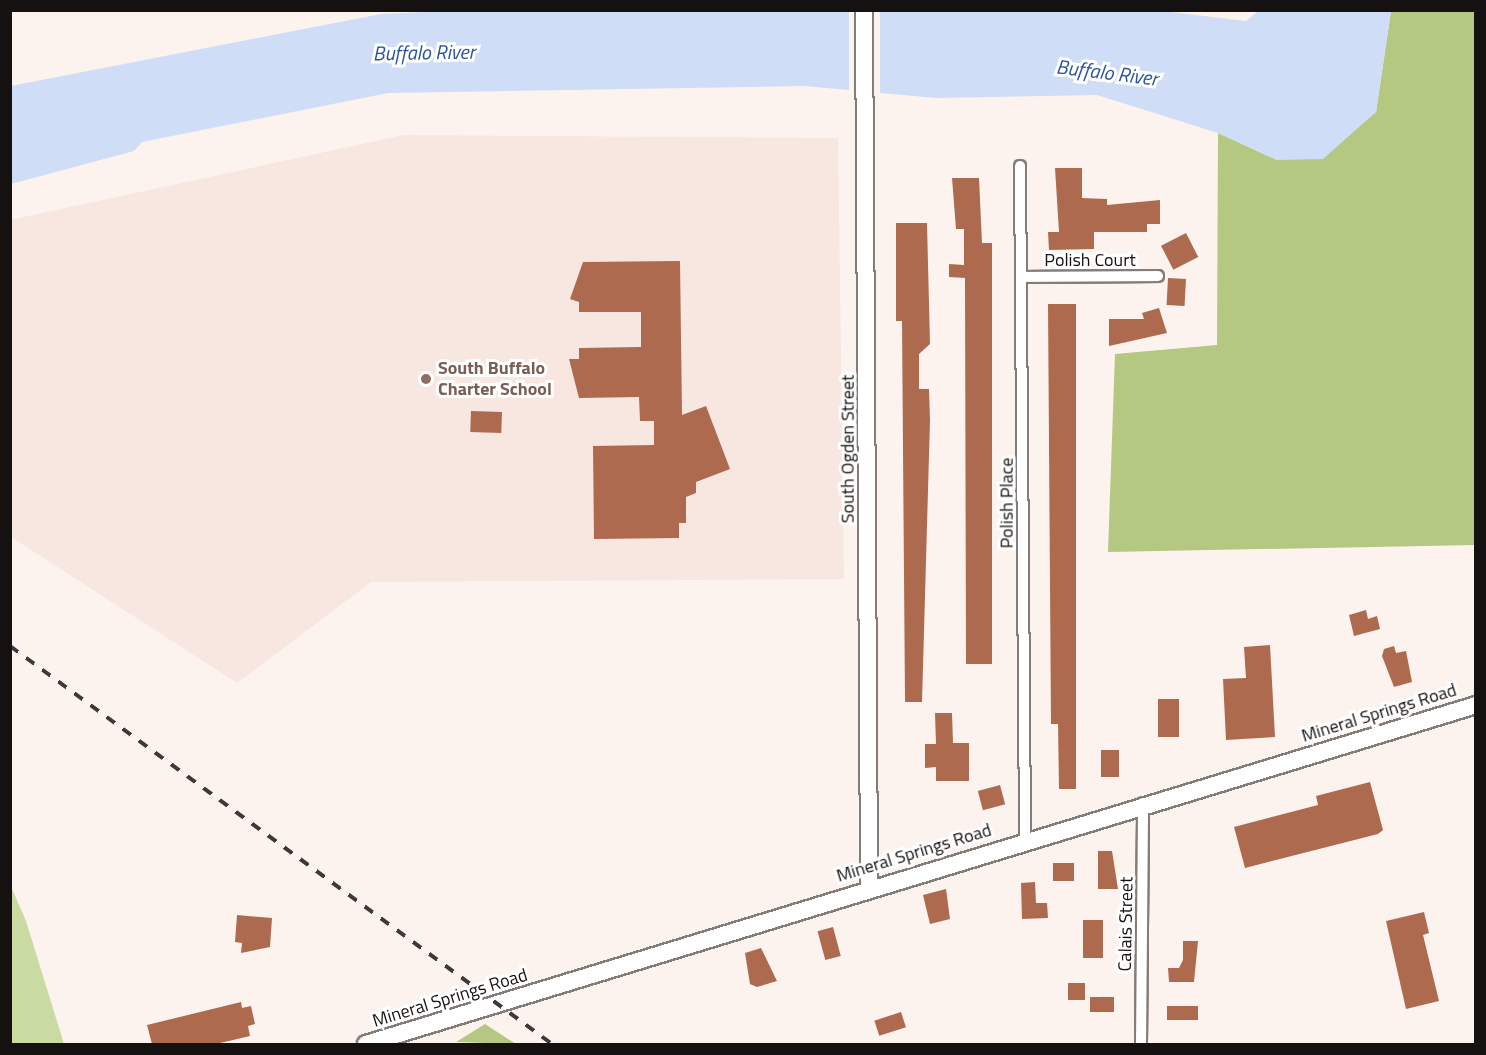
<!DOCTYPE html>
<html>
<head>
<meta charset="utf-8">
<style>
  body { margin:0 }
  #map { position:relative; width:1486px; height:1055px; overflow:hidden; background:#fcf3ef; font-family:"Titillium Web",sans-serif }
  div>[style] { position:absolute }
  [style*='--x'] { left:calc(var(--x)*1px); top:calc(var(--y)*1px); width:calc(var(--w)*1px); rotate:calc(var(--a)*1deg) }
  .built>* { inset:0; background:#f8e6e0 }
  .green>* { inset:0; background:#c9daa2 }
  .forest>* { inset:0; background:#b4c882 }
  .water>* { inset:0; background:#cfddf6 }
  .pier>* { inset:0; background:#fcf3ef; transform-origin:0 0 }
  .building>* { inset:0; background:#ad6a4f; transform-origin:0 0 }
  .roads { filter:drop-shadow(2px 0 #847c79) drop-shadow(-2px 0 #847c79) drop-shadow(0 2px #847c79) drop-shadow(0 -2px #847c79) }
  .street>* { height:10px; margin:-5px; padding:0 5px; transform-origin:5px; border-radius:5px; background:#fff }
  .secondary>* { height:16px; margin:-8px; padding:0 8px; transform-origin:8px; border-radius:8px; background:#fff }
  .rail>* { height:4px; margin-top:-2px; transform-origin:0; background:repeating-linear-gradient(90deg,#3d3937 0 10px,transparent 0 20px) }
  .dots>* { width:16px; height:16px; translate:-50% -50%; box-sizing:border-box; border:3px solid #fff; border-radius:50% }
  span { translate:-50% -50%; white-space:nowrap; text-align:center; line-height:1.15; -webkit-text-stroke:6px #fff; paint-order:stroke }
  .street-label { font-size:18px; color:#141110 }
  .education-label { font-size:18px; color:#785e54; font-weight:700 }
  .left { translate:0 -50%; text-align:left }
  .water-label { font-size:20px; color:#2c5299; font-style:italic }
  .frame { position:absolute; inset:0; border:12px solid #141110; pointer-events:none }
</style>
</head>
<body>
<div id="map">
  <div class="built">
    <i style="clip-path:polygon(404px 135px,838px 138px,844px 579px,371px 582px,237px 683px,11px 537px,10px 220px)"></i>
  </div>
  <div class="green">
    <i style="clip-path:polygon(10px 884px,26px 921px,64px 1044px,11px 1044px)"></i>
  </div>
  <div class="forest">
    <i style="clip-path:polygon(1391px 11px,1475px 11px,1475px 545px,1108px 552px,1115px 354px,1217px 345px,1218px 133px,1277px 160px,1376px 112px)"></i>
    <i style="clip-path:polygon(485px 1024px,516px 1044px,456px 1042px)"></i>
  </div>
  <div class="water">
    <i style="clip-path:polygon(466px 10px,1154px 10px,1246px 21px,1258px 11px,1391px 11px,1376px 112px,1323px 159px,1277px 160px,1218px 133px,1097px 95px,936px 98px,804px 86px,388px 93px,142px 142px,134px 151px,11px 184px,11px 86px,381px 14px)"></i>
  </div>
  <div class="pier">
    <i style="left:849px;top:11px;width:31px;height:82px"></i>
  </div>
  <div class="building">
    <i style="clip-path:polygon(1055px 168px,1082px 168px,1082px 198px,1107px 199px,1107px 205px,1160px 200px,1160px 224px,1147px 224px,1147px 232px,1094px 232px,1094px 249px,1049px 250px,1048px 232px,1059px 232px)"></i>
    <i style="clip-path:polygon(952px 178px,979px 178px,982px 243px,992px 243px,992px 664px,966px 664px,965px 278px,949px 277px,949px 264px,964px 265px,964px 229px,956px 229px)"></i>
    <i style="clip-path:polygon(896px 223px,927px 223px,930px 344px,919px 354px,919px 389px,929px 389px,930px 420px,922px 702px,905px 702px,902px 321px,896px 321px)"></i>
    <i style="left:1186px;top:233px;width:27px;height:28px;rotate:63deg"></i>
    <i style="clip-path:polygon(680px 261px,682px 415px,706px 406px,730px 469px,696px 482px,696px 493px,686px 497px,686px 523px,679px 523px,679px 538px,594px 539px,593px 446px,654px 445px,654px 421px,640px 421px,639px 397px,579px 398px,569px 359px,579px 359px,579px 348px,641px 347px,641px 312px,579px 312px,579px 302px,570px 299px,583px 262px)"></i>
    <i style="left:1168px;top:278px;width:18px;height:27px;rotate:3deg"></i>
    <i style="clip-path:polygon(1048px 304px,1076px 304px,1076px 789px,1059px 789px,1058px 724px,1051px 724px)"></i>
    <i style="clip-path:polygon(1159px 308px,1167px 333px,1109px 346px,1109px 319px,1144px 319px,1142px 313px)"></i>
    <i style="left:471px;top:411px;width:31px;height:21px;rotate:2deg"></i>
    <i style="clip-path:polygon(1366px 610px,1368px 619px,1377px 616px,1380px 629px,1354px 636px,1349px 615px)"></i>
    <i style="clip-path:polygon(1270px 645px,1275px 737px,1226px 740px,1223px 679px,1246px 678px,1244px 647px)"></i>
    <i style="clip-path:polygon(1394px 646px,1396px 653px,1406px 651px,1412px 682px,1394px 687px,1382px 656px,1384px 649px)"></i>
    <i style="left:1158px;top:699px;width:21px;height:38px"></i>
    <i style="clip-path:polygon(935px 713px,952px 713px,953px 743px,969px 743px,969px 781px,936px 781px,936px 767px,925px 768px,925px 744px,936px 744px)"></i>
    <i style="left:1101px;top:750px;width:18px;height:27px"></i>
    <i style="clip-path:polygon(1370px 782px,1383px 830px,1378px 834px,1245px 868px,1234px 827px,1318px 805px,1316px 796px)"></i>
    <i style="left:1000px;top:785px;width:20px;height:23px;rotate:75deg"></i>
    <i style="clip-path:polygon(1098px 851px,1112px 851px,1118px 889px,1098px 889px)"></i>
    <i style="left:1053px;top:863px;width:21px;height:18px"></i>
    <i style="clip-path:polygon(1035px 882px,1036px 903px,1047px 903px,1048px 918px,1022px 919px,1021px 883px)"></i>
    <i style="clip-path:polygon(946px 889px,950px 919px,930px 924px,923px 895px)"></i>
    <i style="clip-path:polygon(1424px 912px,1429px 933px,1423px 935px,1439px 1001px,1406px 1009px,1386px 921px)"></i>
    <i style="clip-path:polygon(237px 915px,272px 918px,270px 947px,241px 953px,242px 943px,235px 942px)"></i>
    <i style="left:1083px;top:920px;width:20px;height:38px"></i>
    <i style="left:833px;top:927px;width:30px;height:16px;rotate:75deg"></i>
    <i style="clip-path:polygon(1183px 941px,1198px 941px,1194px 982px,1169px 982px,1168px 968px,1179px 968px,1183px 960px)"></i>
    <i style="clip-path:polygon(761px 948px,777px 981px,757px 987px,750px 984px,745px 953px)"></i>
    <i style="left:1068px;top:983px;width:17px;height:17px"></i>
    <i style="left:1090px;top:997px;width:24px;height:15px"></i>
    <i style="clip-path:polygon(241px 1002px,242px 1008px,251px 1006px,255px 1024px,248px 1026px,250px 1036px,216px 1044px,152px 1044px,147px 1025px)"></i>
    <i style="left:1167px;top:1006px;width:31px;height:14px"></i>
    <i style="left:901px;top:1012px;width:16px;height:28px;rotate:72deg"></i>
  </div>
  <div class="roads">
    <div class="street">
      <i style="--x:1020;--y:166;--w:673;--a:89.57"></i>
      <i style="--x:1021;--y:277;--w:137;--a:-0.4"></i>
      <i style="--x:1141;--y:1044;--w:241;--a:-89.5"></i>
    </div>
    <div class="secondary">
      <i style="--x:864;--y:10;--w:877;--a:89.67"></i>
      <i style="--x:366;--y:1044;--w:1161;--a:-16.98"></i>
    </div>
  </div>
  <div class="rail">
    <i style="--x:10;--y:646;--w:672;--a:36.29"></i>
  </div>
  <div class="dots">
    <i style="left:426px;top:379px;background:#8d6e63"></i>
  </div>
  <div class="street-label">
    <span style="left:1090px;top:260px">Polish Court</span>
    <span style="left:848px;top:449px;rotate:-90deg">South Ogden Street</span>
    <span style="left:1007px;top:503px;rotate:-90deg">Polish Place</span>
    <span style="left:1379px;top:713px;rotate:-17deg">Mineral Springs Road</span>
    <span style="left:914px;top:853px;rotate:-17deg">Mineral Springs Road</span>
    <span style="left:1126px;top:924px;rotate:-89deg">Calais Street</span>
    <span style="left:450px;top:998px;rotate:-17deg">Mineral Springs Road</span>
  </div>
  <div class="education-label">
    <span class="left" style="left:438px;top:379px">South Buffalo<br>Charter School</span>
  </div>
  <div class="water-label">
    <span style="left:424px;top:52px;rotate:-1deg">Buffalo River</span>
    <span style="left:1107px;top:72px;rotate:7deg">Buffalo River</span>
  </div>
  <div class="frame"></div>
</div>
</body>
</html>
